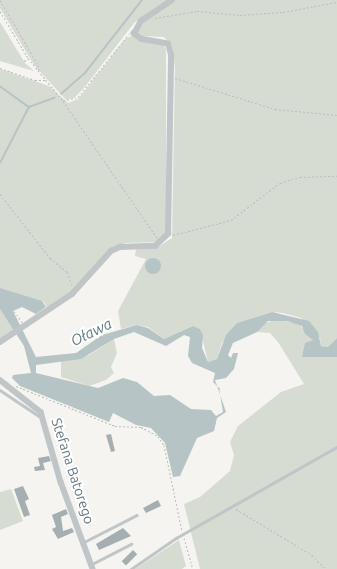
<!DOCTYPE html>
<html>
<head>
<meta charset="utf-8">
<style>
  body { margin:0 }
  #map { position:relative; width:337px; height:569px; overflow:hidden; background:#f5f4f1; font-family:Ubuntu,sans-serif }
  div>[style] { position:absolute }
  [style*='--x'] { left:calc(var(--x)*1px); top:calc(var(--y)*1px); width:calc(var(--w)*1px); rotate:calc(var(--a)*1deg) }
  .green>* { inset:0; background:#d7dcd2 }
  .water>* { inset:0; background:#b6c4c6 }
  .round { border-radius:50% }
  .stream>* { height:1.5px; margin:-0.75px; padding:0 0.75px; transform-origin:0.75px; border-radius:0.75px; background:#b6c4c6 }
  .building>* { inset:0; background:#a5afb2; transform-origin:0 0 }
  .path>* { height:1px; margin-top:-0.5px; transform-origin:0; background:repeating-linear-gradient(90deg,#babdbe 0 2px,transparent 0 4px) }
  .service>* { height:2.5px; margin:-1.25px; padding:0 1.25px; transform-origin:1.25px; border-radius:1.25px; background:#c0c5c7 }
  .minor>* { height:5.5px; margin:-2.75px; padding:0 2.75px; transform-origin:2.75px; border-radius:2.75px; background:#c0c5c7 }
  span { translate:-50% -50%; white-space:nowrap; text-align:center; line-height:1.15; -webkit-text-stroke:4px #fff; paint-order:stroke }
  .street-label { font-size:14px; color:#657881 }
  .water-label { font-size:15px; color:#607a7f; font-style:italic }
</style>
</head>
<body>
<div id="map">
  <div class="green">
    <i style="clip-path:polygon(0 0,169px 0,134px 23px,84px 88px,74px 98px,66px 100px,34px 65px,0 8px)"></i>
    <i style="clip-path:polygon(174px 0,337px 0,337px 338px,328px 347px,321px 346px,320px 338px,301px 318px,283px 313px,272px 312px,237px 323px,222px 343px,217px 359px,208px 362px,200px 329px,193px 326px,164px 339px,148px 327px,137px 325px,121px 329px,118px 311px,146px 259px,135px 256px,136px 249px,158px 247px,172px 238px,175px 67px,172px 46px,164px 37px,142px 36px,137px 32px,138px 25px)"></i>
    <i style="clip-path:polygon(0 22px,25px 63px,34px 71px,0 61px)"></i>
    <i style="clip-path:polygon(132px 36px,163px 44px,166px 49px,166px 235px,156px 242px,126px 243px,108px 250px,79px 286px,47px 308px,44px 302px,13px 294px,0 302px,0 69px,49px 86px,68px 103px,78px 99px,126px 38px)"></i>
    <i style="clip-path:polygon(0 309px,15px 330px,0 340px)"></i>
    <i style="clip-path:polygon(276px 319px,299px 324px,313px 340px,302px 357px,337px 357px,337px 569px,200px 569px,184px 504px,200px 497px,230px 471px,234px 455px,230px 442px,238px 426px,281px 392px,304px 384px,278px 342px,270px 333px,257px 332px,261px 325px)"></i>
    <i style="clip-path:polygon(114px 339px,117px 353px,111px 367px,114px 373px,106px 380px,89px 386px,61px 377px,61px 361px,89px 355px)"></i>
    <i style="clip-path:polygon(11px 489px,23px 521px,0 530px,0 492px)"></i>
    <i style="clip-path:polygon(179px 540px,186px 566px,182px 569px,135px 569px)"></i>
  </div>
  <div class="water">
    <i class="round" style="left:145px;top:258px;width:16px;height:16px"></i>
    <i style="clip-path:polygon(evenodd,0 288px,42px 301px,46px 307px,36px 314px,22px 307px,13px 311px,36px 357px,76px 353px,102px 335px,137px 325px,148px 328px,164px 339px,193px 326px,200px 329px,203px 335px,202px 348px,208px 362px,217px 359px,226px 335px,237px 323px,272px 312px,309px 321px,318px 332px,321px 346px,328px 347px,337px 338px,337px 357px,302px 357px,305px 343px,313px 340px,305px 334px,302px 326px,287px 321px,268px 321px,257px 332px,233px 343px,228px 355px,231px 358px,233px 353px,238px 353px,234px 369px,226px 378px,215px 380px,226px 412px,217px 418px,214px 431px,197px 438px,180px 476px,173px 477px,165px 443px,151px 428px,136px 425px,113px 413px,109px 422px,20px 386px,12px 378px,13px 375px,31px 373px,24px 346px,0 309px,0 288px,134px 332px,166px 346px,184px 335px,190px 337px,188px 356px,192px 363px,215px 373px,213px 382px,219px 388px,223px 412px,216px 416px,211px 410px,191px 409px,170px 395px,154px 396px,137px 382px,123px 378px,98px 388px,36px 373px,36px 365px,81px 359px,114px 339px,134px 332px)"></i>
  </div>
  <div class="stream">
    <i style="--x:0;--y:86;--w:36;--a:36"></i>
    <i style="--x:61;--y:94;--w:32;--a:-41"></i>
    <i style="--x:85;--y:73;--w:93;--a:-52"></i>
    <i style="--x:0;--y:163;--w:63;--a:-62.6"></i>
    <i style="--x:29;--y:107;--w:27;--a:-20"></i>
  </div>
  <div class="building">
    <i style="clip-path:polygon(111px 434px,115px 451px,111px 452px,106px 435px)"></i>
    <i style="left:63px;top:440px;width:15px;height:5px;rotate:70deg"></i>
    <i style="clip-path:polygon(49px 456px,51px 461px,43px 463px,45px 470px,35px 471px,34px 467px,40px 466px,38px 458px)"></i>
    <i style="clip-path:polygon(23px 486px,29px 499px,25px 501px,30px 515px,24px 517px,14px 489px)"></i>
    <i style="clip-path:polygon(158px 500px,161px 506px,146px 513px,143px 508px)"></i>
    <i style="clip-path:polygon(66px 509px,68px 514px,61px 517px,63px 531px,72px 528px,74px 532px,58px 539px,52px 529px,56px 527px,52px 515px)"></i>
    <i style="clip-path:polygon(123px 528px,131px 536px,99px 550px,96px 544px)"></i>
    <i style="left:133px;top:550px;width:6px;height:16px;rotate:45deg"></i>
  </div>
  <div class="path">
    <i style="--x:0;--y:0;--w:75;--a:59.7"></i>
    <i style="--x:38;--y:65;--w:7;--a:82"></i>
    <i style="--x:0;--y:11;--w:55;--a:59.2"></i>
    <i style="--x:28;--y:58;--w:55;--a:50.9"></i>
    <i style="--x:63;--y:101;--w:166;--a:55.5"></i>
    <i style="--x:155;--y:18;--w:43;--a:-9.5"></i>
    <i style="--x:197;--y:11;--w:43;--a:5.3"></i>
    <i style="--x:240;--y:15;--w:43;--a:-4"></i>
    <i style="--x:283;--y:12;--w:55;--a:-10.5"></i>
    <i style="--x:24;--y:61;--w:4;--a:-27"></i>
    <i style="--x:0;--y:68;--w:37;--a:19"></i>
    <i style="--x:35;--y:80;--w:10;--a:0"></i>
    <i style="--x:175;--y:78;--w:105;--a:17.2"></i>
    <i style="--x:275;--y:109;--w:62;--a:5.5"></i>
    <i style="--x:63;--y:101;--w:16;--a:-15"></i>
    <i style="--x:78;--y:97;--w:81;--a:-51"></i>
    <i style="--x:0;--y:194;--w:81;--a:52"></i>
    <i style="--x:50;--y:258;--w:22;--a:39"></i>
    <i style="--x:67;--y:272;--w:16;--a:68"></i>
    <i style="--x:173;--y:235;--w:60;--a:-14.5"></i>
    <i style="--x:231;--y:220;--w:61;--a:-37.1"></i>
    <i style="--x:280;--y:183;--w:21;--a:-17"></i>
    <i style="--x:300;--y:177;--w:37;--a:-2"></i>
    <i style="--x:14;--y:311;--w:14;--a:54"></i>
    <i style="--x:16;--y:386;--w:107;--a:22"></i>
    <i style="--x:115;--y:426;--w:26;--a:2"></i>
    <i style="--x:141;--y:427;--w:19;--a:28"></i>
    <i style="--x:158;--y:436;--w:11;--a:56"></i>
    <i style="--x:164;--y:445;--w:88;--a:78.2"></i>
    <i style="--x:218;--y:388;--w:3;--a:0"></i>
    <i style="--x:236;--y:509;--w:89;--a:31.2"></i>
    <i style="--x:312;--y:555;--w:20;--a:45"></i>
    <i style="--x:184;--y:538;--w:32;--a:74"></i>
  </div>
  <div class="service">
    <i style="--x:0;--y:390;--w:50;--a:33.7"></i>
    <i style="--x:84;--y:542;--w:59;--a:-27"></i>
    <i style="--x:92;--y:564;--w:44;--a:-27.1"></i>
    <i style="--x:131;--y:569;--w:55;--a:-34.6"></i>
    <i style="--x:176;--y:538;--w:185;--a:-29.5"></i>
  </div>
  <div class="minor">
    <i style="--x:0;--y:342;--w:87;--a:-33.7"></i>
    <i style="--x:72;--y:294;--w:58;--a:-47.8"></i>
    <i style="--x:111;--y:251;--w:10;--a:-24"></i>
    <i style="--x:120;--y:247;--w:35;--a:-2"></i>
    <i style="--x:155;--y:246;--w:18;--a:-43"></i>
    <i style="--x:168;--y:234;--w:179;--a:-89"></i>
    <i style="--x:171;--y:55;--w:11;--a:-105"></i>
    <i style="--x:168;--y:44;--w:27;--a:-170"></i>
    <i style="--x:141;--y:39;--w:9;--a:-144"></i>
    <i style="--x:134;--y:34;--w:15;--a:-62"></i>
    <i style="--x:141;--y:21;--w:37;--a:-34"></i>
    <i style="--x:0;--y:380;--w:52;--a:38"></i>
    <i style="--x:41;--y:412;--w:73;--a:74.1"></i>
    <i style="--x:61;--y:482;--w:93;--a:69.8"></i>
  </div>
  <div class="street-label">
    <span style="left:73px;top:471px;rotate:72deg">Stefana Batorego</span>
  </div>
  <div class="water-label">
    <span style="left:91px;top:332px;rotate:-26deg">Oława</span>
  </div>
</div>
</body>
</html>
